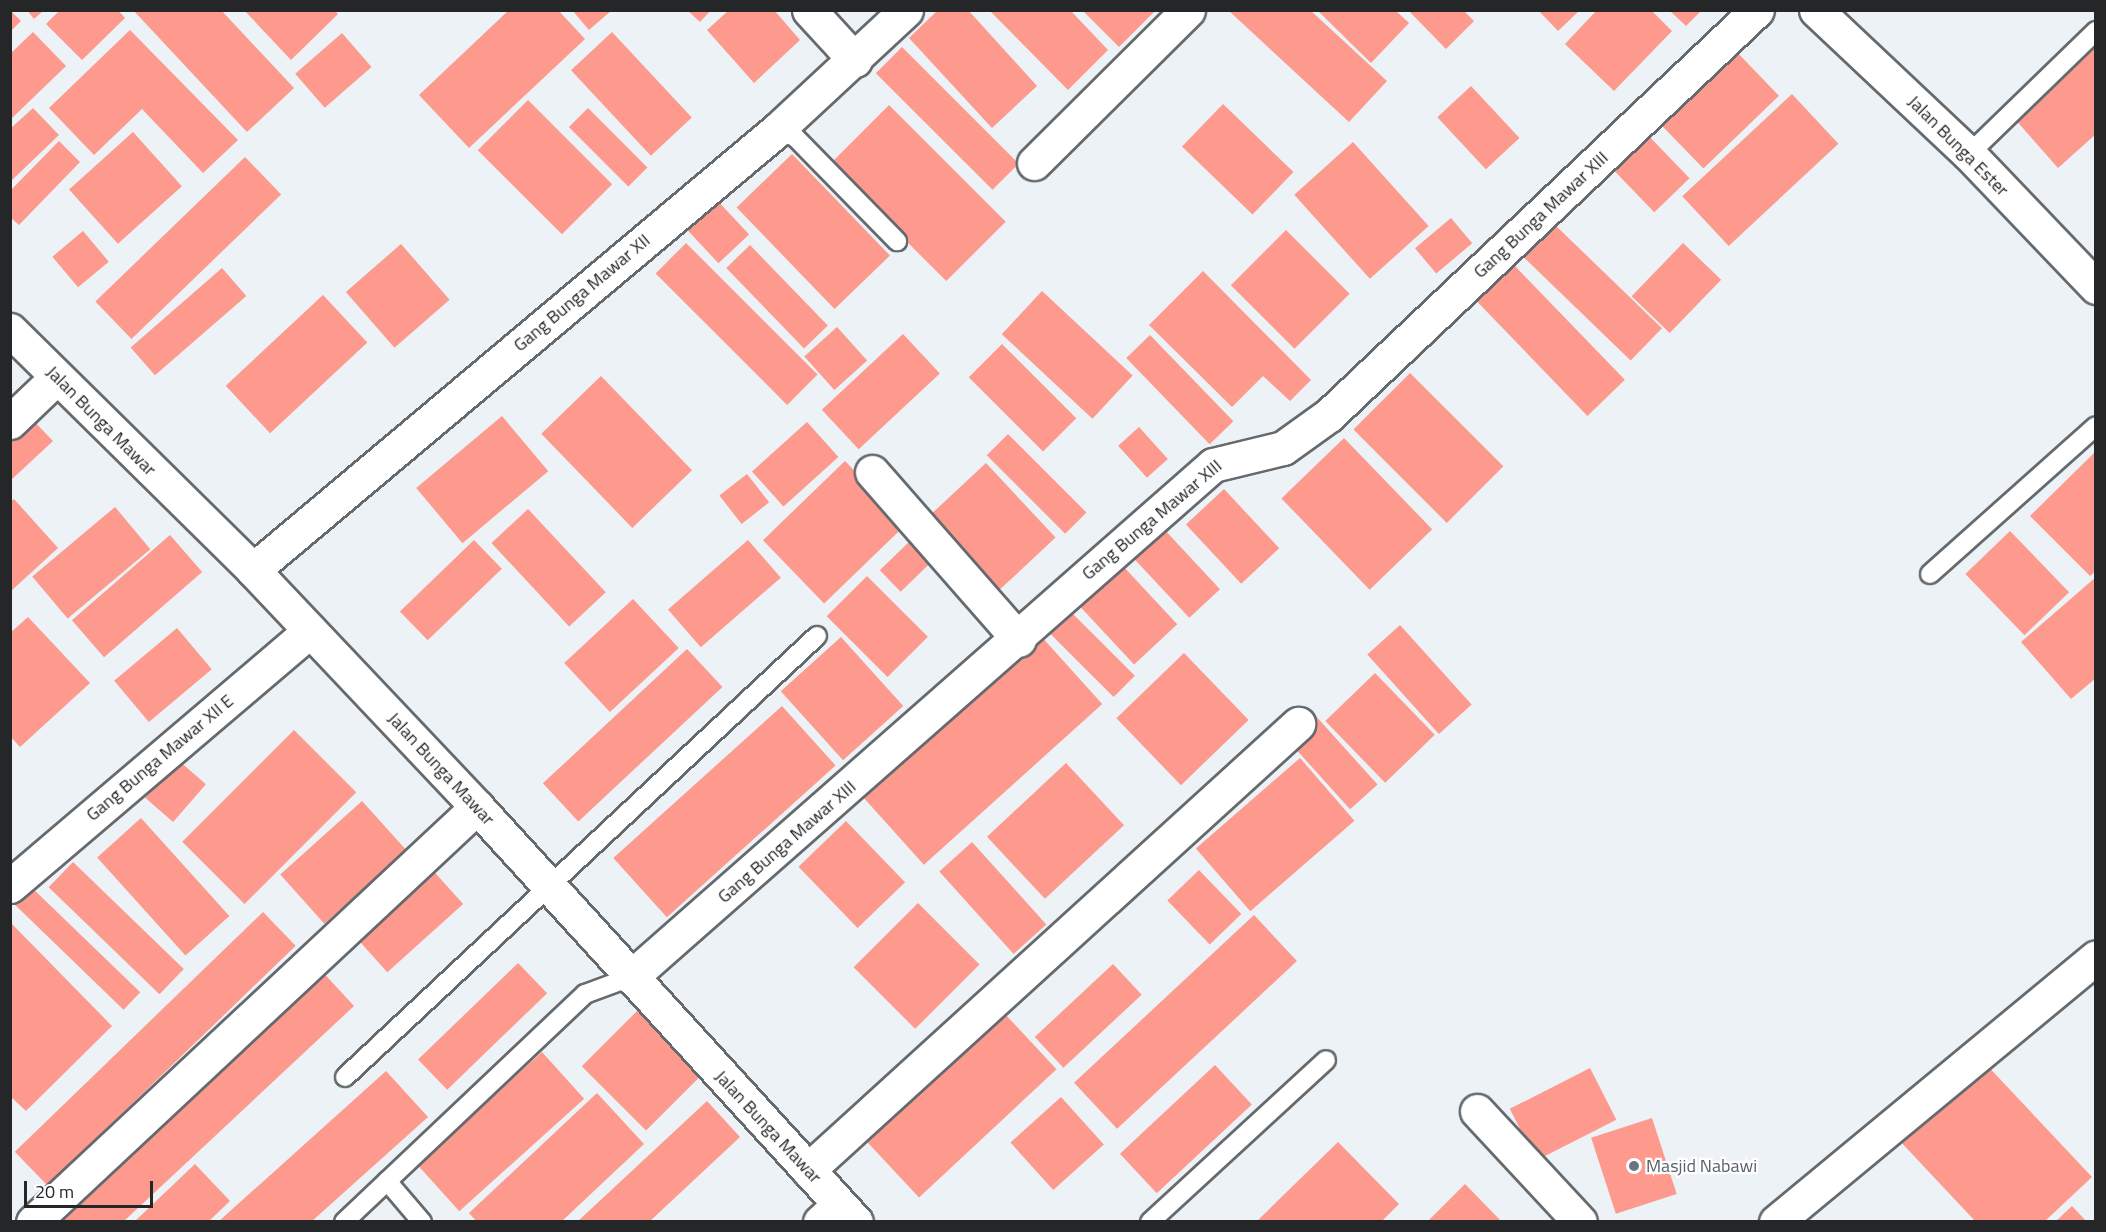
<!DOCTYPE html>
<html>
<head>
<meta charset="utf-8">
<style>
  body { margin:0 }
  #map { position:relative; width:2106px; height:1232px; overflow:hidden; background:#edf2f6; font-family:"Titillium Web",sans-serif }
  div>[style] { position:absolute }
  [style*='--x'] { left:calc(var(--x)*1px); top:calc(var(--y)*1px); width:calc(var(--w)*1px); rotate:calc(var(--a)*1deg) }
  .building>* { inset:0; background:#fd998d; transform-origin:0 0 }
  .roads { filter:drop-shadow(2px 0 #656a6e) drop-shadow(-2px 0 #656a6e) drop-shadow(0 2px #656a6e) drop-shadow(0 -2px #656a6e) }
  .lane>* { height:18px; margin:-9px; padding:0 9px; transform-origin:9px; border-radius:9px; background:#fff }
  .street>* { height:33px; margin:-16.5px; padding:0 16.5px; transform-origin:16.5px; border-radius:16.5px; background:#fff }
  .secondary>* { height:33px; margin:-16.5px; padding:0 16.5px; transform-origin:16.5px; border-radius:16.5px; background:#fff }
  .dots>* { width:16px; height:16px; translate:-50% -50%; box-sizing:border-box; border:3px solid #fff; border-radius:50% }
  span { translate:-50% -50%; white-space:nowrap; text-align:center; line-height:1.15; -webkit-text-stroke:4.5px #fff; paint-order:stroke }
  .street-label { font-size:18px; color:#242628 }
  .worship-label { font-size:18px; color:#5b616d }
  .left { translate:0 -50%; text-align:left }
  .frame { position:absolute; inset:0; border:12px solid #242628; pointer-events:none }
  .scale { position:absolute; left:24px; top:1181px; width:129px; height:27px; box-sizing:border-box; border:3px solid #242628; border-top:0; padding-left:8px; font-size:18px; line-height:21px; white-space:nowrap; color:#242628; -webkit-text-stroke:4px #fff; paint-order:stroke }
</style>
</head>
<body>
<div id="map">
  <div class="building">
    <i style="clip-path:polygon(10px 10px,21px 21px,10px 32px)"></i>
    <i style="clip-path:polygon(27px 10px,44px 10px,34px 19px)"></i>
    <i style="clip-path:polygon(60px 10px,118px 10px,125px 18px,82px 60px,46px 24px)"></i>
    <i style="clip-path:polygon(133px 10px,221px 10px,294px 88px,247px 132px)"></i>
    <i style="clip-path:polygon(244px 10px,334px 10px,338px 14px,291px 60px)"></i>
    <i style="clip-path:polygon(509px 10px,558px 10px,585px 39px,469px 148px,419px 95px)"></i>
    <i style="clip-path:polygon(572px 10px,612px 10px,589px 30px)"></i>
    <i style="clip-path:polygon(687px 10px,711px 10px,700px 22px)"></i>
    <i style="clip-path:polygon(729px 10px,774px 10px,800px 40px,754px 83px,707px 30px)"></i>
    <i style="clip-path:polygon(938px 10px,968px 10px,1037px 86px,992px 128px,909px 38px)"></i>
    <i style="clip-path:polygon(989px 10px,1070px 10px,1108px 50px,1068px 90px)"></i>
    <i style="clip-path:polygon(1082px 10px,1156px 10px,1119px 47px)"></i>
    <i style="clip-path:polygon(1228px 10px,1310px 10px,1387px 81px,1349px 122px)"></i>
    <i style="clip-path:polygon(1317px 10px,1395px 10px,1409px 23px,1371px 63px)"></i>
    <i style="clip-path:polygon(1408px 10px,1463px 10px,1474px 21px,1446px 49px)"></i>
    <i style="clip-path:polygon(1538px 10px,1580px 10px,1558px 31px)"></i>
    <i style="clip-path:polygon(1597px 10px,1651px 10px,1672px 31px,1614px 91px,1565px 44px)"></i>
    <i style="clip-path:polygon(1669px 10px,1702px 10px,1686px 26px)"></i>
    <i style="clip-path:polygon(130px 30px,238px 140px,203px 173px,142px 109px,94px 155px,49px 108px)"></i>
    <i style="clip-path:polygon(33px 32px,66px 66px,10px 120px,10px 54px)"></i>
    <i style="left:612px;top:32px;width:117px;height:56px;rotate:47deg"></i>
    <i style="left:342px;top:33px;width:45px;height:62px;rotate:49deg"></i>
    <i style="clip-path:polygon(2096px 43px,2096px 134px,2058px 168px,2014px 118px)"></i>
    <i style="left:1731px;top:46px;width:69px;height:105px;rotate:46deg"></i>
    <i style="left:902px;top:47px;width:165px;height:37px;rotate:45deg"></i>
    <i style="left:1471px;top:86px;width:71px;height:46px;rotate:47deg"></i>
    <i style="left:1792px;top:94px;width:68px;height:150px;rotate:47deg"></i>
    <i style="left:528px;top:100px;width:119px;height:71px;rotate:45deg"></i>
    <i style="left:1223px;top:104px;width:98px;height:59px;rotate:44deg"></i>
    <i style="left:889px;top:105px;width:165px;height:84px;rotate:45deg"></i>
    <i style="clip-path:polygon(33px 108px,59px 135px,10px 182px,10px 129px)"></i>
    <i style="left:588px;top:108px;width:84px;height:27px;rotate:45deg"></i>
    <i style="left:1643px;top:130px;width:67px;height:49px;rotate:46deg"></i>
    <i style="left:133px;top:132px;width:73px;height:86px;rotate:48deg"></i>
    <i style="clip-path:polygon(59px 141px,80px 162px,19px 225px,10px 217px,10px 191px)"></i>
    <i style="left:1353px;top:142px;width:113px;height:79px;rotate:48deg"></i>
    <i style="left:792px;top:154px;width:141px;height:77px;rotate:46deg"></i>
    <i style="left:245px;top:157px;width:52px;height:208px;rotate:46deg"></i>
    <i style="left:715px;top:198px;width:50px;height:42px;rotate:47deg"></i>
    <i style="left:1451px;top:218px;width:33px;height:47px;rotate:50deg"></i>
    <i style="left:1554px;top:224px;width:150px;height:45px;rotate:44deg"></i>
    <i style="left:1286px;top:230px;width:90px;height:78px;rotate:45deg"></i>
    <i style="left:83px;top:231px;width:40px;height:40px;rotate:50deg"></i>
    <i style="left:686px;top:243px;width:186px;height:43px;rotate:45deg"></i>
    <i style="left:1683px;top:243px;width:53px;height:74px;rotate:44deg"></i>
    <i style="left:401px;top:244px;width:74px;height:73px;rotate:49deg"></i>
    <i style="left:750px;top:245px;width:112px;height:33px;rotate:46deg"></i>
    <i style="left:1513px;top:264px;width:161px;height:52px;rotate:46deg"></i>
    <i style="left:222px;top:268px;width:37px;height:121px;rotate:49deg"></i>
    <i style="clip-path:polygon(1203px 271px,1311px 380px,1290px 401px,1263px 376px,1232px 407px,1149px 325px)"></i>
    <i style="left:1042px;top:291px;width:124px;height:59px;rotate:43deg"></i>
    <i style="left:323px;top:295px;width:65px;height:133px;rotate:47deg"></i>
    <i style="left:837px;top:327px;width:45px;height:44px;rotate:48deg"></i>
    <i style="left:903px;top:334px;width:54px;height:111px;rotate:47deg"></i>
    <i style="left:1150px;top:335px;width:120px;height:33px;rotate:46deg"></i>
    <i style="left:1002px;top:344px;width:105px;height:47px;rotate:45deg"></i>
    <i style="left:1410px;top:373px;width:132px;height:80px;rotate:45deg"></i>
    <i style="left:601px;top:376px;width:131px;height:83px;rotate:46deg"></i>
    <i style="clip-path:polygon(26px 413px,53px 441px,10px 481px,10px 428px)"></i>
    <i style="left:502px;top:416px;width:72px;height:112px;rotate:50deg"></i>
    <i style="left:807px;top:422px;width:47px;height:74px;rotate:48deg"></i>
    <i style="left:1139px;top:427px;width:43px;height:28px;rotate:48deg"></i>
    <i style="left:1008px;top:434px;width:111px;height:30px;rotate:45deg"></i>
    <i style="left:1344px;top:438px;width:127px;height:87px;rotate:46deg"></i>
    <i style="clip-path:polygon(2096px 451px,2096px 571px,2090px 576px,2030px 516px)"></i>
    <i style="left:845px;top:461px;width:88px;height:114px;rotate:46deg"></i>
    <i style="left:986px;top:463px;width:102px;height:77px;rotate:47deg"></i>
    <i style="left:747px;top:474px;width:36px;height:35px;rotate:52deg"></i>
    <i style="left:1224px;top:489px;width:81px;height:52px;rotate:47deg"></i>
    <i style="clip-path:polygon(14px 499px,58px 548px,10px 592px,10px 502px)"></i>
    <i style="left:115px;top:507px;width:55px;height:108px;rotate:50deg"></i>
    <i style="left:528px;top:509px;width:114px;height:50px;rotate:47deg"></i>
    <i style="left:1162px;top:527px;width:85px;height:42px;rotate:47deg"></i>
    <i style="left:2010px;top:531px;width:85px;height:62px;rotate:46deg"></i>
    <i style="left:170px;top:535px;width:49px;height:130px;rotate:49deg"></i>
    <i style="left:474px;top:540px;width:40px;height:103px;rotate:46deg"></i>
    <i style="left:748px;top:540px;width:50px;height:106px;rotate:49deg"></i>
    <i style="left:910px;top:541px;width:30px;height:42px;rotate:46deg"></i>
    <i style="left:1122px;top:565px;width:81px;height:59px;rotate:47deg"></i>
    <i style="left:867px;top:576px;width:86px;height:57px;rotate:45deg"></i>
    <i style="clip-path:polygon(2096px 577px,2096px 678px,2071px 699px,2021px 642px)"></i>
    <i style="left:633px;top:599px;width:67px;height:94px;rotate:47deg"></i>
    <i style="left:1062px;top:603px;width:103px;height:30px;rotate:45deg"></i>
    <i style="clip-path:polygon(28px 617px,90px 683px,20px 747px,10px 736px,10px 633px)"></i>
    <i style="left:1400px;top:625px;width:107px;height:44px;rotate:48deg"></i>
    <i style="left:177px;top:628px;width:54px;height:82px;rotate:50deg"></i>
    <i style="left:1040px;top:635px;width:93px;height:240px;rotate:48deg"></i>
    <i style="left:841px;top:637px;width:93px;height:81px;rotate:48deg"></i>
    <i style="left:687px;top:649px;width:52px;height:197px;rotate:47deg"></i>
    <i style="left:1184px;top:653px;width:93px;height:94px;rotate:46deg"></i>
    <i style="left:1375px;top:673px;width:86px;height:69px;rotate:46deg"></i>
    <i style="left:782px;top:706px;width:80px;height:227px;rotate:48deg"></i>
    <i style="left:1314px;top:714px;width:95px;height:37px;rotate:48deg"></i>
    <i style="left:294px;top:730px;width:88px;height:158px;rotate:45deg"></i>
    <i style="left:1300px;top:758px;width:83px;height:138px;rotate:49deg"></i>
    <i style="left:178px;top:760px;width:37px;height:50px;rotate:41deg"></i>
    <i style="left:1066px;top:763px;width:85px;height:108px;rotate:47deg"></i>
    <i style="left:362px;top:801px;width:66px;height:110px;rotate:48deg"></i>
    <i style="left:141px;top:818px;width:132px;height:59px;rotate:48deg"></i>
    <i style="left:846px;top:821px;width:85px;height:66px;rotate:46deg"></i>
    <i style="left:972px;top:842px;width:111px;height:44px;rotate:48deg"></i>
    <i style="left:73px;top:862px;width:154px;height:35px;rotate:44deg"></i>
    <i style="left:429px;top:866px;width:51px;height:102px;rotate:48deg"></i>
    <i style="left:1199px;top:870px;width:61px;height:44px;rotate:46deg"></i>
    <i style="left:28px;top:884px;width:156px;height:24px;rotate:44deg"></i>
    <i style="left:918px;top:903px;width:87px;height:91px;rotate:45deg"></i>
    <i style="left:263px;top:912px;width:47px;height:345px;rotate:46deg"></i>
    <i style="left:1254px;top:915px;width:63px;height:246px;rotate:47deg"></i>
    <i style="clip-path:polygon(10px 922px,112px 1026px,26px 1111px,10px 1096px)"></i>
    <i style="left:518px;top:963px;width:42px;height:139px;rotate:46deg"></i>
    <i style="left:1113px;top:964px;width:42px;height:107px;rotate:47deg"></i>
    <i style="clip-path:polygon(319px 968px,354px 1006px,123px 1222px,48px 1222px)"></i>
    <i style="left:639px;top:1009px;width:91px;height:81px;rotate:45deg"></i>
    <i style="left:1004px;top:1013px;width:77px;height:188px;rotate:47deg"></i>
    <i style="left:542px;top:1052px;width:63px;height:168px;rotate:48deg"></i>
    <i style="clip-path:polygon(1982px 1060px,2092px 1177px,2044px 1222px,1976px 1222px,1898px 1139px)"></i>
    <i style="left:1215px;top:1065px;width:54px;height:130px;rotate:47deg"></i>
    <i style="left:1590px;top:1068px;width:58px;height:90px;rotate:63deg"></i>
    <i style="clip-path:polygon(386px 1071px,428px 1117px,311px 1222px,218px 1222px)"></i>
    <i style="clip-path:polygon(597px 1093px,644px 1144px,561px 1222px,477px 1222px,469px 1213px)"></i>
    <i style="left:1061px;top:1097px;width:64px;height:68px;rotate:48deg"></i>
    <i style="clip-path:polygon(707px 1101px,740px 1137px,649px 1222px,577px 1222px)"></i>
    <i style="left:1652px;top:1118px;width:80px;height:64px;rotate:72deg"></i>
    <i style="clip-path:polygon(1338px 1142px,1399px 1204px,1381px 1222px,1256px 1222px)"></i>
    <i style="clip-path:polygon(195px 1164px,230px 1201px,208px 1222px,134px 1222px)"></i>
    <i style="clip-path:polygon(1465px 1184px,1502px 1222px,1427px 1222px)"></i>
    <i style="clip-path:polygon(2072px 1206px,2087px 1222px,2055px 1222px)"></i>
  </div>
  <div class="roads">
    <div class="lane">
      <i style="--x:777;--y:130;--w:19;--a:21"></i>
      <i style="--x:795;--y:137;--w:146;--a:45.6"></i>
      <i style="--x:1969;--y:154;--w:177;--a:-44.1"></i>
      <i style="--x:1930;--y:574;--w:222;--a:-41.7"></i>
      <i style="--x:345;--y:1077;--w:646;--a:-43.06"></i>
      <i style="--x:387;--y:1181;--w:54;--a:49.5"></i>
      <i style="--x:344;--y:1222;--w:332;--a:-43.4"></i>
      <i style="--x:585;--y:994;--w:49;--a:-20.3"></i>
      <i style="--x:1150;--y:1222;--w:239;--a:-42.6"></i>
    </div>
    <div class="street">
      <i style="--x:809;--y:10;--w:68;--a:47.4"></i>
      <i style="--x:1816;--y:10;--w:210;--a:43.3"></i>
      <i style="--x:1969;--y:154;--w:184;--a:46.3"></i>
      <i style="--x:1034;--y:163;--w:217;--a:-44.8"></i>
      <i style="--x:10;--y:422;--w:64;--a:-43.7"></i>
      <i style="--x:872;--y:472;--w:223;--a:48.8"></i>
      <i style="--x:253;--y:570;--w:684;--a:-40.02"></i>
      <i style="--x:777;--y:130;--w:176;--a:-42.9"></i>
      <i style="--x:10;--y:886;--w:394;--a:-40.4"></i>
      <i style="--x:631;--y:977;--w:775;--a:-41.34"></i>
      <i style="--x:1213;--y:465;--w:72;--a:-13.7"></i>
      <i style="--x:1283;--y:448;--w:57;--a:-35.7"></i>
      <i style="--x:1329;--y:415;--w:589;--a:-43.42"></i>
      <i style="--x:1477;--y:1111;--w:151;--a:47.1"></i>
      <i style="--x:808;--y:1170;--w:663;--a:-42.31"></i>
      <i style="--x:33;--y:1222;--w:608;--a:-43.07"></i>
      <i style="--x:820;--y:1222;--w:26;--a:-43"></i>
      <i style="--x:1776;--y:1222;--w:415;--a:-39.6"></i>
    </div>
    <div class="secondary">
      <i style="--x:10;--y:330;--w:342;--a:44.6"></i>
      <i style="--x:253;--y:570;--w:326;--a:46.6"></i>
      <i style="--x:477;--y:807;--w:562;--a:47.6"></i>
    </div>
  </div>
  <div class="dots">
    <i style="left:1634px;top:1166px;background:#6b7280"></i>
  </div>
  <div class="street-label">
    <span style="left:1958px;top:146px;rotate:45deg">Jalan Bunga Ester</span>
    <span style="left:1541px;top:215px;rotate:-43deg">Gang Bunga Mawar XIII</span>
    <span style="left:582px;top:293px;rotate:-40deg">Gang Bunga Mawar XII</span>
    <span style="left:101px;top:421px;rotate:45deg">Jalan Bunga Mawar</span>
    <span style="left:1152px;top:520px;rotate:-40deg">Gang Bunga Mawar XIII</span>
    <span style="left:160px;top:758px;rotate:-40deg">Gang Bunga Mawar XII E</span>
    <span style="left:441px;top:769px;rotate:47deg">Jalan Bunga Mawar</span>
    <span style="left:787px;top:842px;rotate:-41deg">Gang Bunga Mawar XIII</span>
    <span style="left:768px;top:1127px;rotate:47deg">Jalan Bunga Mawar</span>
  </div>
  <div class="worship-label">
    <span class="left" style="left:1646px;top:1166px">Masjid Nabawi</span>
  </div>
  <div class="frame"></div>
  <div class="scale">20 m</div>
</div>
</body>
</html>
